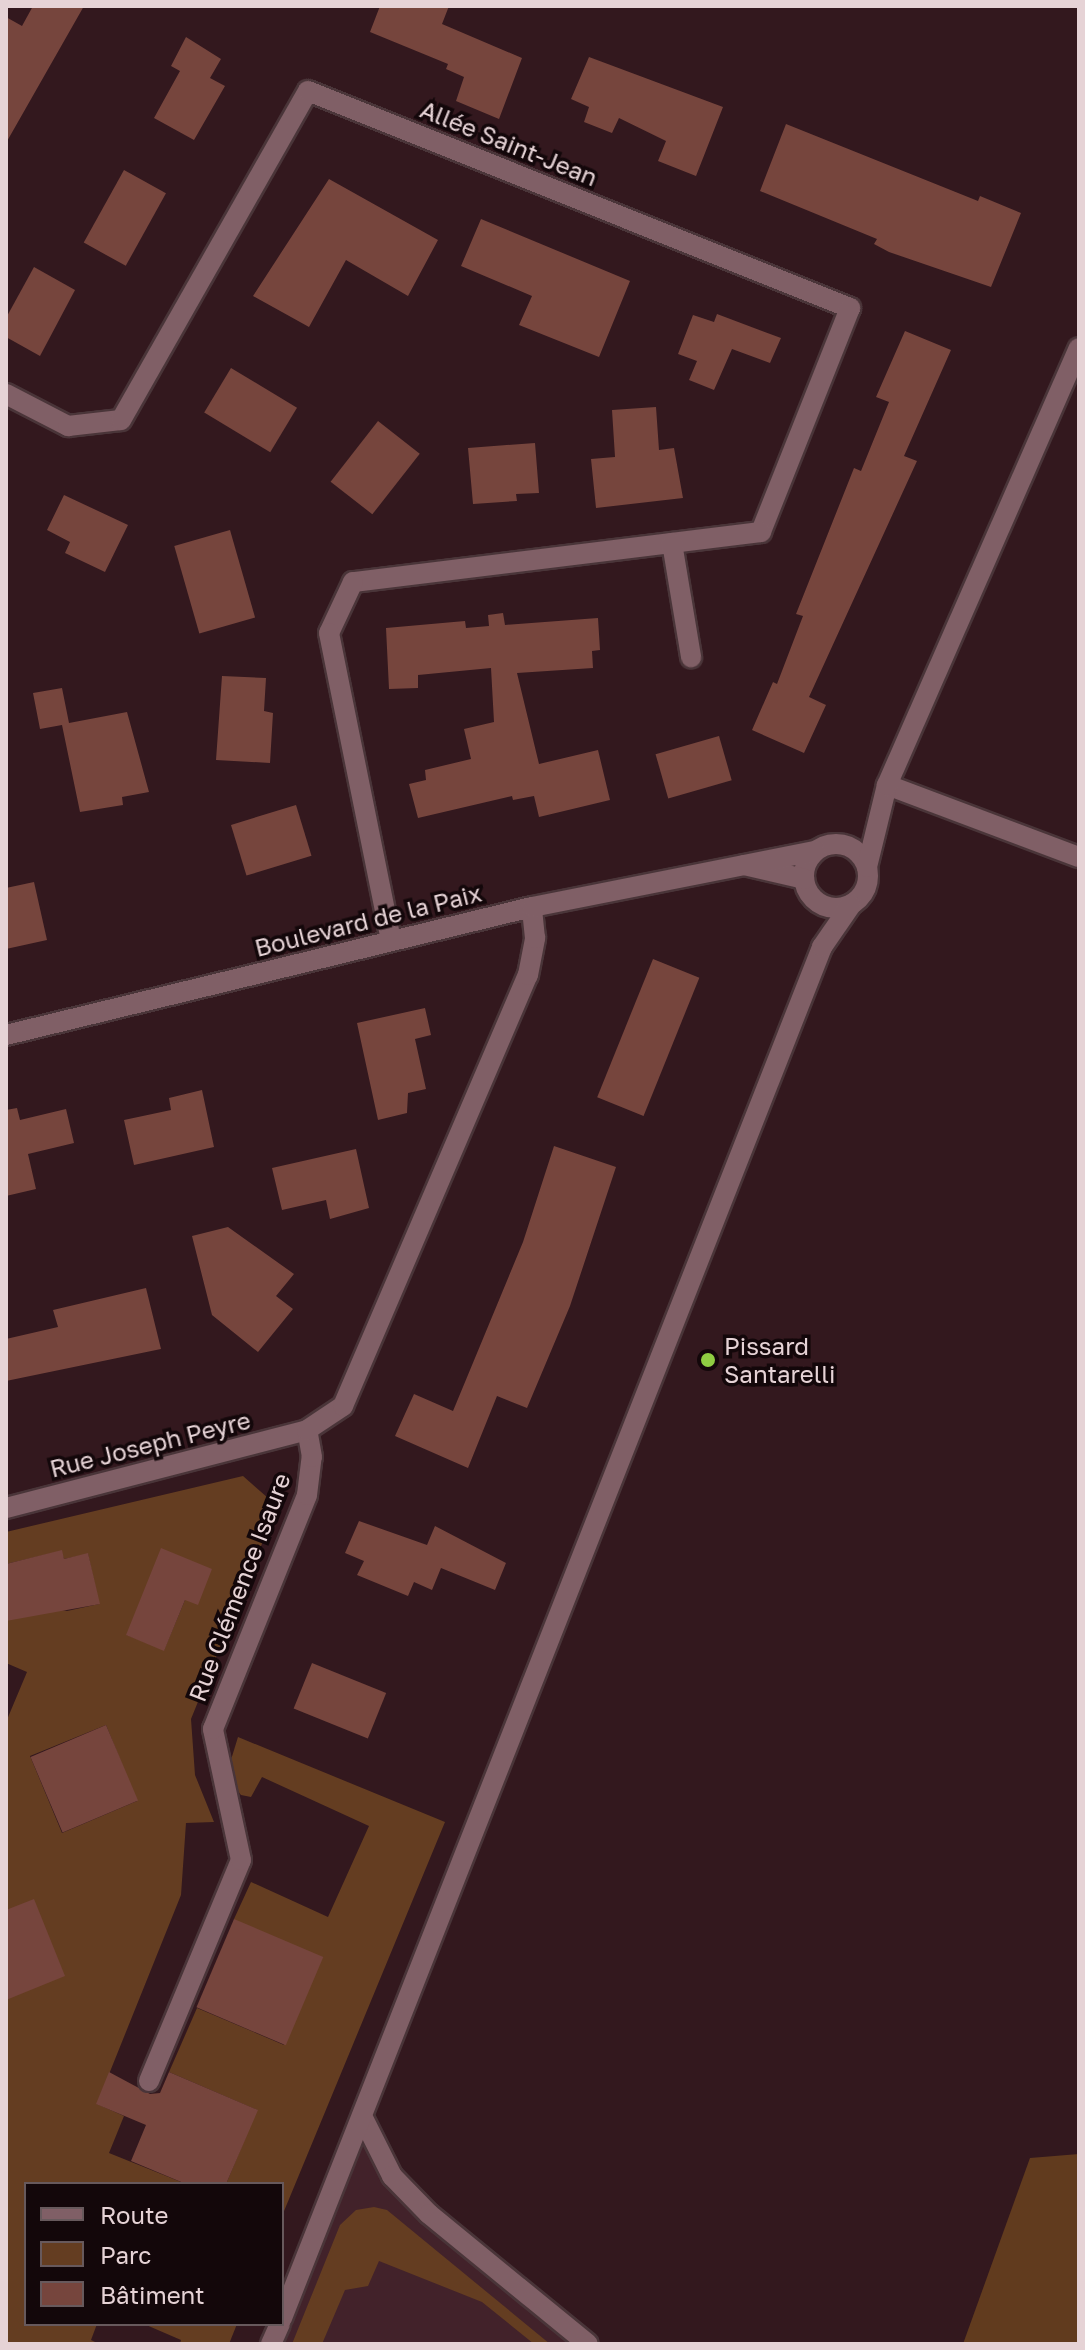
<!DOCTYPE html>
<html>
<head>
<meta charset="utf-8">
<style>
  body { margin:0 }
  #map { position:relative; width:1085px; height:2350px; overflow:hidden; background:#33181e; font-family:"Golos Text",sans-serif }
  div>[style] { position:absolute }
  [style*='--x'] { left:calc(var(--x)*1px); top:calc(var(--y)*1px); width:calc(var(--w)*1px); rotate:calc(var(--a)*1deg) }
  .built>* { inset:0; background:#42222a }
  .green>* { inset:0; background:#643d21 }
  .forest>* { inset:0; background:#613b1e }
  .building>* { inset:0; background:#76453d; transform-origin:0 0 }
  .roads { filter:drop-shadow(2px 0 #4a3539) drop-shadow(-2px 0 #4a3539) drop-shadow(0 2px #4a3539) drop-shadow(0 -2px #4a3539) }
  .lane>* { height:20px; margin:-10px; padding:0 10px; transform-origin:10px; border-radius:10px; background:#805f66 }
  .street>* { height:20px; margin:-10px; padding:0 10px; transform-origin:10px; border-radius:10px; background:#805f66 }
  .secondary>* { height:20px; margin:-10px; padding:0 10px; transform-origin:10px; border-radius:10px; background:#805f66 }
  .secondary>.ring { margin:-10px; padding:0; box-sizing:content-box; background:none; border:20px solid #805f66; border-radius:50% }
  .dots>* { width:22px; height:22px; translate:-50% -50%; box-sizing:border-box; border:4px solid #13070a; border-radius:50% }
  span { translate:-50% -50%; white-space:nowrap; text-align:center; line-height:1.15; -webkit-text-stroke:7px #13070a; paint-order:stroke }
  .street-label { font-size:24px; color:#e6d3d6 }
  .poi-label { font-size:24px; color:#e6d3d6 }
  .left { translate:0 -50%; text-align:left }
  .frame { position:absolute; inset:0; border:8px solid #e6d3d6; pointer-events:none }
  .legend { position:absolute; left:24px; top:2182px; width:260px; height:144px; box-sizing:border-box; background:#13070a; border:2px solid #67595c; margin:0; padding:10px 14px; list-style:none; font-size:24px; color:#e6d3d6 }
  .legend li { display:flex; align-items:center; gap:16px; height:40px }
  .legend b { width:40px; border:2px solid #67595c }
</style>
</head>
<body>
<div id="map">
  <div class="built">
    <i style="clip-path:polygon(364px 2120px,392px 2176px,588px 2344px,271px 2344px)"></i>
  </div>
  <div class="green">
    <i style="clip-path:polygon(evenodd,243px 1476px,268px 1498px,274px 1514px,191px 1719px,195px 1775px,214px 1822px,186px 1823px,181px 1895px,97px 2104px,124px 2116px,109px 2153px,186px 2184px,26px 2184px,26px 2324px,97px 2324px,91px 2340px,99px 2344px,6px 2344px,6px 1722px,27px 1672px,6px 1663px,6px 1600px,67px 1611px,99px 1604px,88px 1554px,64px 1559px,61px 1551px,6px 1564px,6px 1532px,243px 1476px,212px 1569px,185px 1600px,164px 1650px,127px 1635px,212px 1569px,243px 1476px,106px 1725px,137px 1801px,62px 1833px,30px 1756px,106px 1725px)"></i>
    <i style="clip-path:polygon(238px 1737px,445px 1822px,282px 2216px,282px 2184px,226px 2184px,257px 2110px,169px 2072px,197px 2008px,284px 2045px,234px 1919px,251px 1882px,328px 1917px,369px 1826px,262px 1777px,251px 1797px,241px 1795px,232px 1784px,230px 1763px)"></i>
    <i style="clip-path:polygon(374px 2207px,387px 2210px,550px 2344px,534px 2344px,482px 2302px,379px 2261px,368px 2286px,345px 2290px,322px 2344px,292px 2344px,340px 2225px,356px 2210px)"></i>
    <i style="clip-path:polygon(144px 2324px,237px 2324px,229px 2344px,180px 2344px,181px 2340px)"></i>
  </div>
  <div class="forest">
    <i style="clip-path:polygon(1079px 2154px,1079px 2344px,963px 2344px,1030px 2158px)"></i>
  </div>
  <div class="building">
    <i style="clip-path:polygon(33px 6px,84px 6px,6px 143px,6px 17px,22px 26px)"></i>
    <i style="clip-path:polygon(380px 6px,449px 6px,442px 24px,522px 58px,499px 119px,456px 101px,464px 77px,446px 69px,448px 64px,370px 32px)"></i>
    <i style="clip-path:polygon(186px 37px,221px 59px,210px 78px,225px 86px,194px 140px,154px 118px,180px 71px,171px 66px)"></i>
    <i style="clip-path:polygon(589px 57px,723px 107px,696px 176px,658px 161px,666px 141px,619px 118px,612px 133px,584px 122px,589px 107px,571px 99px)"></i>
    <i style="clip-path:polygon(786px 124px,978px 201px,980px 196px,1021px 213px,991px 287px,889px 252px,874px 244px,877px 239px,760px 191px)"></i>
    <i style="left:124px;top:170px;width:48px;height:83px;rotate:29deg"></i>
    <i style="clip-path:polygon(329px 179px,438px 240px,408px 296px,346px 260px,309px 327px,253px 296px)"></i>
    <i style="clip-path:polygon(481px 219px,630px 281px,599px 357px,519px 325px,532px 296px,461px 266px)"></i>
    <i style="clip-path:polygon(34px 267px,75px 290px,40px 356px,6px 337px,6px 318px)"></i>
    <i style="clip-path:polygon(717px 314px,781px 338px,770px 363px,732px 349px,714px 390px,689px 380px,697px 361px,678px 354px,693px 315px,714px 322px)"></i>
    <i style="clip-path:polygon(905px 331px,951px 350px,904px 456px,917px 461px,809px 697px,826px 705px,804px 753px,752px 730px,773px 682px,777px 684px,803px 616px,796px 614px,854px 468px,861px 471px,889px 402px,876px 397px)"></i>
    <i style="left:231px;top:368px;width:77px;height:52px;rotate:31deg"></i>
    <i style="clip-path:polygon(656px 407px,659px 450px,674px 448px,683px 498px,596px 508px,591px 459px,615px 457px,612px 410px)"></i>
    <i style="left:378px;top:421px;width:53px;height:77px;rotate:38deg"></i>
    <i style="clip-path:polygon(535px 443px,539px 493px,516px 494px,517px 501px,473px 504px,468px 448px)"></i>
    <i style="clip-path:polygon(64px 495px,128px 525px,105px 572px,65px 553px,70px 542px,47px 530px)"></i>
    <i style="left:230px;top:530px;width:91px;height:58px;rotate:74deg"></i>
    <i style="clip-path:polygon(503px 613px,505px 625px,598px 618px,600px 650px,592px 651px,593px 668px,517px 673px,539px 764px,598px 750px,610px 800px,539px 817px,534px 796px,513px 800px,512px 796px,418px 818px,409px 784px,426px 780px,425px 770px,471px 759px,464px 729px,494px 722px,491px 668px,418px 675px,418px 688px,389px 689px,386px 628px,465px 621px,466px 628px,489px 626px,488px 615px)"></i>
    <i style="clip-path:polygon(222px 676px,266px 678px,264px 711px,273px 713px,270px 763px,216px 760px)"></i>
    <i style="clip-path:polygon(62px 688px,69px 723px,127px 712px,149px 792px,122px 797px,123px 805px,80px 812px,62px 725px,40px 729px,33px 693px)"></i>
    <i style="left:719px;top:736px;width:46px;height:66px;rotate:74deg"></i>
    <i style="left:296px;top:805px;width:53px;height:68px;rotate:73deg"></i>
    <i style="clip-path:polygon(34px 882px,47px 940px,6px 949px,6px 888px)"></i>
    <i style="left:653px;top:959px;width:50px;height:149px;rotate:22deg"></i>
    <i style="clip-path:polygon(425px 1008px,431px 1035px,415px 1039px,426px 1089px,408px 1093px,407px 1113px,378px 1120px,357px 1023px)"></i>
    <i style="clip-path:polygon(202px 1090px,214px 1147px,134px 1165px,124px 1120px,171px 1110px,169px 1098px)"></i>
    <i style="clip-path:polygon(17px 1108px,20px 1120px,66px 1109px,74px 1143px,28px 1154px,36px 1189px,6px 1196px,6px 1110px)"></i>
    <i style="clip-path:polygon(554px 1146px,616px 1167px,570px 1306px,527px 1408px,497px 1396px,468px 1468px,395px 1436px,414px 1394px,453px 1411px,523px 1242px)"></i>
    <i style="clip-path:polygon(356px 1149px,369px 1208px,330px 1219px,326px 1200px,282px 1210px,272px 1168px)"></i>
    <i style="clip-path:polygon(228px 1227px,294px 1274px,276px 1296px,293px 1309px,258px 1352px,212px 1315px,192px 1236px)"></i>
    <i style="clip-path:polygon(146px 1288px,161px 1349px,6px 1381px,6px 1339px,58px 1327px,53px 1310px)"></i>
    <i style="clip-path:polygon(359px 1521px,427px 1545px,435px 1526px,506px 1563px,495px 1590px,441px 1568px,432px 1590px,414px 1582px,408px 1596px,357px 1575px,364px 1561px,345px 1553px)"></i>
    <i style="clip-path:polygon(161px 1548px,212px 1569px,198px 1605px,185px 1600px,164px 1651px,126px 1635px)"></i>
    <i style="clip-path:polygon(62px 1550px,64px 1559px,88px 1553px,100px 1604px,6px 1621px,6px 1564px)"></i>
    <i style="left:312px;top:1663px;width:80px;height:49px;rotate:22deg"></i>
    <i style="left:106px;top:1725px;width:82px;height:82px;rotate:67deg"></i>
    <i style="clip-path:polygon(34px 1899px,65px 1976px,6px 2000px,6px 1910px)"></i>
    <i style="left:234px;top:1919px;width:97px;height:96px;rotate:23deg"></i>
    <i style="clip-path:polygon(109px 2072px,150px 2094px,160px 2093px,169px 2072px,258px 2110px,226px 2184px,186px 2184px,131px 2161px,146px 2125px,96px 2104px)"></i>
  </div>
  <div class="roads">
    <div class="lane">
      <i style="--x:887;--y:785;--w:205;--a:20.6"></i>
    </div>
    <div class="street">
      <i style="--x:6;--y:394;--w:70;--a:27.3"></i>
      <i style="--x:68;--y:426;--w:53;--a:-6.5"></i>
      <i style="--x:121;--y:420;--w:378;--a:-60.4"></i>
      <i style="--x:308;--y:91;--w:584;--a:21.82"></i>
      <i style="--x:850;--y:308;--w:241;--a:111.7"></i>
      <i style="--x:761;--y:532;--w:411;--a:173"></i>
      <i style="--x:353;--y:582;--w:56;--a:115.2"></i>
      <i style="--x:329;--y:633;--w:314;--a:78.6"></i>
      <i style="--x:672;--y:543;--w:116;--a:80.5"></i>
      <i style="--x:6;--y:1508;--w:311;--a:-14.5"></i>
      <i style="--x:149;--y:2081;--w:239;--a:-67.4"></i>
      <i style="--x:241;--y:1860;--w:134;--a:-102.1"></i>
      <i style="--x:213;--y:1729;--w:252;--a:-68.1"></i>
      <i style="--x:307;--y:1495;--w:38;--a:-83"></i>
      <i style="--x:312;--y:1457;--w:27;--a:-100"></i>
      <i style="--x:307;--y:1430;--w:43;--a:-33.7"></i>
      <i style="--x:343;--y:1406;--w:469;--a:-66.8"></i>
      <i style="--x:528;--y:975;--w:38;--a:-79"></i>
      <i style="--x:535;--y:938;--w:31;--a:-96"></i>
    </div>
    <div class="secondary">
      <i class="ring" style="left:804px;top:844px;width:44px;height:44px"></i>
      <i style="--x:744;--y:865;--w:62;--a:13.1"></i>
      <i style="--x:867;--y:867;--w:84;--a:-76.3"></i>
      <i style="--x:887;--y:785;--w:477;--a:-66.3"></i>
      <i style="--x:6;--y:1035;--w:541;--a:-13.68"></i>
      <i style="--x:532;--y:907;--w:288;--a:-11.2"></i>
      <i style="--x:364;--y:2120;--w:63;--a:63.4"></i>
      <i style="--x:392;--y:2176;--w:53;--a:45.8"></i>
      <i style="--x:429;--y:2214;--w:205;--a:39.3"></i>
      <i style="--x:282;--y:2318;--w:1474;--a:-68.5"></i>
      <i style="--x:822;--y:947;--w:51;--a:-55.4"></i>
      <i style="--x:271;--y:2344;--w:22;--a:-66"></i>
    </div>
  </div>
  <div class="dots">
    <i style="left:708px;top:1360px;background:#8fcd42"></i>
  </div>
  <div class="street-label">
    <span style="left:509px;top:143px;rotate:22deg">Allée Saint-Jean</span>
    <span style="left:368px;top:920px;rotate:-14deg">Boulevard de la Paix</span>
    <span style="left:150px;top:1444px;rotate:-14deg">Rue Joseph Peyre</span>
    <span style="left:239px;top:1587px;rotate:-69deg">Rue Clémence Isaure</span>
  </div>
  <div class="poi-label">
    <span class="left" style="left:724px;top:1360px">Pissard<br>Santarelli</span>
  </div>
  <div class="frame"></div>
  <ul class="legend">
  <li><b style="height:10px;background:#805f66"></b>Route</li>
  <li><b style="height:22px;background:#643d21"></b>Parc</li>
  <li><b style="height:22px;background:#76453d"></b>Bâtiment</li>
  </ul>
</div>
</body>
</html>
